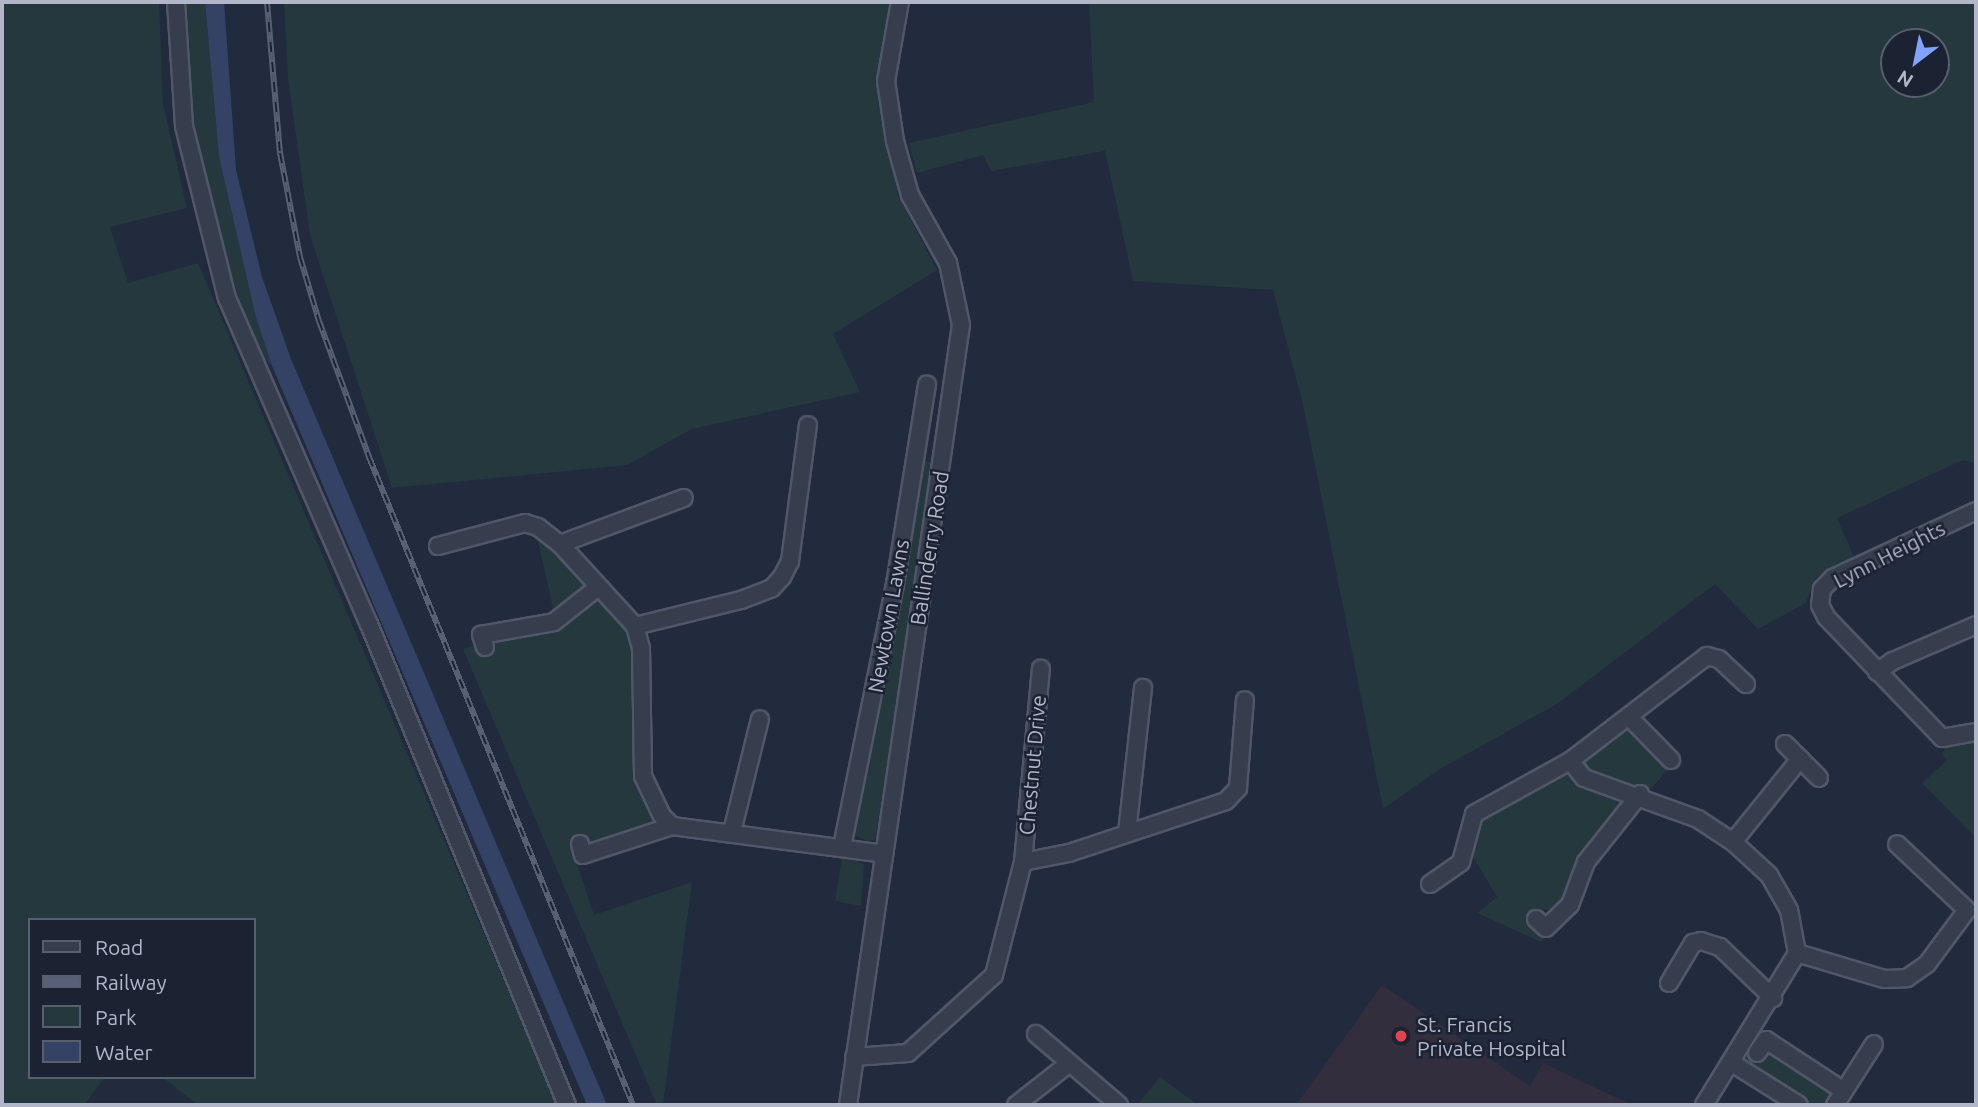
<!DOCTYPE html>
<html>
<head>
<meta charset="utf-8">
<style>
  body { margin:0 }
  #map { position:relative; width:1978px; height:1107px; overflow:hidden; background:#222a3d; font-family:Ubuntu,sans-serif }
  div>[style] { position:absolute }
  [style*='--x'] { left:calc(var(--x)*1px); top:calc(var(--y)*1px); width:calc(var(--w)*1px); rotate:calc(var(--a)*1deg) }
  .medical>* { inset:0; background:#322e3e }
  .green>* { inset:0; background:#24383e }
  .water>* { inset:0; background:#344365 }
  .roads { filter:drop-shadow(2px 0 #515768) drop-shadow(-2px 0 #515768) drop-shadow(0 2px #515768) drop-shadow(0 -2px #515768) }
  .minor>* { height:16px; margin:-8px; padding:0 8px; transform-origin:8px; border-radius:8px; background:#363d4d }
  .rail>* { height:6px; margin-top:-3px; transform-origin:0; background:repeating-linear-gradient(90deg,#1b2232 0 10px,#576075 0 20px); box-sizing:border-box; border-block:2px solid #576075 }
  .dots>* { width:19px; height:19px; translate:-50% -50%; box-sizing:border-box; border:4px solid #1b2232; border-radius:50% }
  span { translate:-50% -50%; white-space:nowrap; text-align:center; line-height:1.15; -webkit-text-stroke:5px #1b2232; paint-order:stroke }
  .street-label { font-size:21px; color:#b1b7c9 }
  .poi-label { font-size:21px; color:#b1b7c9 }
  .left { translate:0 -50%; text-align:left }
  .frame { position:absolute; inset:0; border:4px solid #b1b7c9; pointer-events:none }
  .legend { position:absolute; left:28px; top:918px; width:228px; height:161px; box-sizing:border-box; background:#1b2232; border:2px solid #575e6e; margin:0; padding:9px 12px; list-style:none; font-size:21px; color:#b1b7c9 }
  .legend li { display:flex; align-items:center; gap:14px; height:35px }
  .legend b { width:35px; border:2px solid #575e6e }
  .north { position:absolute; left:1880px; top:28px; width:70px; height:70px; box-sizing:border-box; background:#1b2232; border:2px solid #575e6e; border-radius:50%; rotate:212deg; font-size:19px; font-weight:700; line-height:28px; text-align:center; color:#b1b7c9 }
  .north::after { content:''; display:block; margin:auto; width:24px; height:32px; background:#81a3fd; clip-path:polygon(50% 0,100% 100%,50% 72%,0 100%) }
</style>
</head>
<body>
<div id="map">
  <div class="medical">
    <i style="clip-path:polygon(1382px 985px,1530px 1086px,1543px 1063px,1632px 1105px,1296px 1105px)"></i>
  </div>
  <div class="green">
    <i style="clip-path:polygon(2px 2px,159px 2px,163px 104px,187px 208px,110px 227px,128px 283px,198px 263px,557px 1105px,198px 1105px,162px 1077px,254px 1077px,254px 920px,30px 920px,30px 1077px,105px 1077px,84px 1105px,2px 1105px)"></i>
    <i style="clip-path:polygon(185px 2px,205px 2px,219px 157px,256px 318px,272px 366px,255px 350px,206px 193px,191px 106px)"></i>
    <i style="clip-path:polygon(284px 2px,889px 2px,879px 97px,898px 195px,937px 270px,833px 334px,860px 392px,692px 429px,627px 465px,392px 488px,310px 235px,288px 78px)"></i>
    <i style="clip-path:polygon(evenodd,1089px 2px,1976px 2px,1976px 463px,1963px 460px,1837px 518px,1854px 557px,1815px 578px,1806px 603px,1758px 629px,1715px 584px,1557px 704px,1440px 769px,1383px 809px,1304px 409px,1273px 290px,1133px 281px,1105px 151px,991px 171px,983px 155px,917px 173px,909px 143px,1094px 102px,1089px 2px,1894px 42px,1936px 42px,1936px 84px,1894px 84px,1894px 42px)"></i>
    <i style="clip-path:polygon(919px 460px,932px 462px,886px 781px,875px 839px,870px 842px,852px 834px)"></i>
    <i style="clip-path:polygon(537px 537px,584px 582px,584px 591px,554px 613px)"></i>
    <i style="clip-path:polygon(599px 599px,630px 633px,636px 656px,636px 768px,656px 822px,649px 829px,592px 847px,587px 838px,570px 842px,594px 915px,692px 882px,663px 1105px,657px 1105px,463px 649px,478px 644px,481px 652px,495px 649px,494px 641px,547px 633px)"></i>
    <i style="clip-path:polygon(1627px 726px,1671px 766px,1650px 790px,1586px 770px,1585px 762px)"></i>
    <i style="clip-path:polygon(1976px 738px,1976px 838px,1922px 783px,1947px 760px,1942px 754px,1946px 747px)"></i>
    <i style="clip-path:polygon(1563px 770px,1624px 801px,1587px 848px,1558px 910px,1535px 909px,1528px 920px,1546px 936px,1541px 942px,1477px 913px,1497px 897px,1468px 849px,1473px 822px)"></i>
    <i style="clip-path:polygon(842px 856px,864px 864px,861px 906px,835px 901px)"></i>
    <i style="clip-path:polygon(1749px 1051px,1761px 1059px,1768px 1051px,1833px 1089px,1835px 1096px,1828px 1105px,1810px 1105px,1743px 1062px)"></i>
    <i style="clip-path:polygon(1160px 1077px,1198px 1105px,1137px 1105px)"></i>
  </div>
  <div class="water">
    <i style="clip-path:polygon(205px 2px,224px 2px,236px 170px,262px 277px,291px 359px,607px 1105px,587px 1105px,272px 366px,256px 318px,219px 157px)"></i>
  </div>
  <div class="roads">
    <div class="minor">
      <i style="--x:176;--y:2;--w:124;--a:86.3"></i>
      <i style="--x:184;--y:126;--w:177;--a:76"></i>
      <i style="--x:227;--y:298;--w:356;--a:66.5"></i>
      <i style="--x:369;--y:624;--w:520;--a:67.63"></i>
      <i style="--x:1976;--y:511;--w:158;--a:154.9"></i>
      <i style="--x:1833;--y:578;--w:16;--a:135"></i>
      <i style="--x:1822;--y:589;--w:16;--a:97"></i>
      <i style="--x:1820;--y:605;--w:13;--a:63"></i>
      <i style="--x:1826;--y:617;--w:168;--a:46.2"></i>
      <i style="--x:1942;--y:738;--w:35;--a:-10"></i>
      <i style="--x:560;--y:544;--w:132;--a:-20.4"></i>
      <i style="--x:438;--y:546;--w:90;--a:-14.8"></i>
      <i style="--x:525;--y:523;--w:14;--a:17"></i>
      <i style="--x:538;--y:527;--w:28;--a:38"></i>
      <i style="--x:560;--y:544;--w:111;--a:47.6"></i>
      <i style="--x:635;--y:626;--w:23;--a:75"></i>
      <i style="--x:641;--y:648;--w:128;--a:89.1"></i>
      <i style="--x:643;--y:776;--w:44;--a:64.6"></i>
      <i style="--x:662;--y:816;--w:14;--a:45"></i>
      <i style="--x:672;--y:826;--w:214;--a:7.5"></i>
      <i style="--x:635;--y:626;--w:109;--a:-13.8"></i>
      <i style="--x:741;--y:600;--w:33;--a:-21"></i>
      <i style="--x:772;--y:588;--w:15;--a:-48"></i>
      <i style="--x:782;--y:577;--w:18;--a:-63"></i>
      <i style="--x:790;--y:561;--w:137;--a:-82.5"></i>
      <i style="--x:485;--y:647;--w:13;--a:-108"></i>
      <i style="--x:481;--y:635;--w:74;--a:-10.1"></i>
      <i style="--x:554;--y:622;--w:56;--a:-38.5"></i>
      <i style="--x:1877;--y:672;--w:19;--a:-35"></i>
      <i style="--x:1893;--y:661;--w:90;--a:-23.4"></i>
      <i style="--x:1629;--y:717;--w:60;--a:45.7"></i>
      <i style="--x:1785;--y:744;--w:48;--a:45"></i>
      <i style="--x:732;--y:832;--w:116;--a:-76.1"></i>
      <i style="--x:1127;--y:833;--w:146;--a:-83.7"></i>
      <i style="--x:1733;--y:842;--w:107;--a:-51.1"></i>
      <i style="--x:580;--y:844;--w:11;--a:75"></i>
      <i style="--x:583;--y:855;--w:94;--a:-18"></i>
      <i style="--x:842;--y:847;--w:268;--a:-78.6"></i>
      <i style="--x:895;--y:584;--w:202;--a:-80.9"></i>
      <i style="--x:1023;--y:862;--w:194;--a:-84.7"></i>
      <i style="--x:1430;--y:884;--w:38;--a:-35"></i>
      <i style="--x:1461;--y:862;--w:50;--a:-74.8"></i>
      <i style="--x:1474;--y:814;--w:110;--a:-28.9"></i>
      <i style="--x:1536;--y:919;--w:13;--a:42"></i>
      <i style="--x:1546;--y:928;--w:33;--a:-44"></i>
      <i style="--x:1570;--y:905;--w:46;--a:-69.6"></i>
      <i style="--x:1586;--y:862;--w:87;--a:-51.5"></i>
      <i style="--x:1797;--y:953;--w:91;--a:16.6"></i>
      <i style="--x:1884;--y:979;--w:23;--a:-2"></i>
      <i style="--x:1907;--y:978;--w:24;--a:-35"></i>
      <i style="--x:1927;--y:964;--w:67;--a:-53.5"></i>
      <i style="--x:1967;--y:910;--w:96;--a:-136.7"></i>
      <i style="--x:1669;--y:983;--w:47;--a:-59"></i>
      <i style="--x:1693;--y:943;--w:8;--a:-14"></i>
      <i style="--x:1701;--y:941;--w:20;--a:18"></i>
      <i style="--x:1720;--y:947;--w:74;--a:43.9"></i>
      <i style="--x:1036;--y:1034;--w:109;--a:40.5"></i>
      <i style="--x:1757;--y:1053;--w:16;--a:-55"></i>
      <i style="--x:1766;--y:1040;--w:93;--a:33.2"></i>
      <i style="--x:854;--y:1057;--w:54;--a:-4.2"></i>
      <i style="--x:908;--y:1053;--w:116;--a:-42.2"></i>
      <i style="--x:994;--y:975;--w:117;--a:-75.6"></i>
      <i style="--x:1023;--y:862;--w:47;--a:-11.1"></i>
      <i style="--x:1069;--y:853;--w:165;--a:-18.3"></i>
      <i style="--x:1226;--y:801;--w:18;--a:-47"></i>
      <i style="--x:1238;--y:788;--w:88;--a:-85.5"></i>
      <i style="--x:1732;--y:1063;--w:79;--a:32.1"></i>
      <i style="--x:848;--y:1105;--w:788;--a:-81.76"></i>
      <i style="--x:961;--y:325;--w:63;--a:-101.8"></i>
      <i style="--x:948;--y:263;--w:78;--a:-119.2"></i>
      <i style="--x:910;--y:195;--w:56;--a:-105.5"></i>
      <i style="--x:895;--y:141;--w:61;--a:-98.5"></i>
      <i style="--x:886;--y:81;--w:80;--a:-80"></i>
      <i style="--x:1016;--y:1105;--w:65;--a:-38.1"></i>
      <i style="--x:1704;--y:1105;--w:178;--a:-58.5"></i>
      <i style="--x:1797;--y:953;--w:44;--a:-100.5"></i>
      <i style="--x:1789;--y:910;--w:40;--a:-119.7"></i>
      <i style="--x:1769;--y:875;--w:49;--a:-137.5"></i>
      <i style="--x:1733;--y:842;--w:42;--a:-146.7"></i>
      <i style="--x:1698;--y:819;--w:121;--a:-160.2"></i>
      <i style="--x:1584;--y:778;--w:22;--a:-129"></i>
      <i style="--x:1570;--y:761;--w:173;--a:-37.5"></i>
      <i style="--x:1707;--y:656;--w:12;--a:14"></i>
      <i style="--x:1719;--y:659;--w:37;--a:43"></i>
      <i style="--x:1835;--y:1105;--w:72;--a:-57.4"></i>
    </div>
  </div>
  <div class="rail">
    <i style="--x:267;--y:2;--w:152;--a:85.1"></i>
    <i style="--x:280;--y:153;--w:106;--a:79.1"></i>
    <i style="--x:300;--y:257;--w:67;--a:73.5"></i>
    <i style="--x:319;--y:321;--w:145;--a:69.8"></i>
    <i style="--x:369;--y:457;--w:700;--a:67.83"></i>
  </div>
  <div class="dots">
    <i style="left:1401px;top:1036px;background:#e0444e"></i>
  </div>
  <div class="street-label">
    <span style="left:929px;top:548px;rotate:-81deg">Ballinderry Road</span>
    <span style="left:1889px;top:554px;rotate:-27deg">Lynn Heights</span>
    <span style="left:888px;top:616px;rotate:-80deg">Newtown Lawns</span>
    <span style="left:1032px;top:765px;rotate:-85deg">Chestnut Drive</span>
  </div>
  <div class="poi-label">
    <span class="left" style="left:1417px;top:1036px">St. Francis<br>Private Hospital</span>
  </div>
  <div class="frame"></div>
  <ul class="legend">
  <li><b style="height:9px;background:#363d4d"></b>Road</li>
  <li><b style="height:9px;background:#576075"></b>Railway</li>
  <li><b style="height:19px;background:#24383e"></b>Park</li>
  <li><b style="height:19px;background:#344365"></b>Water</li>
  </ul>
  <div class="north">N</div>
</div>
</body>
</html>
